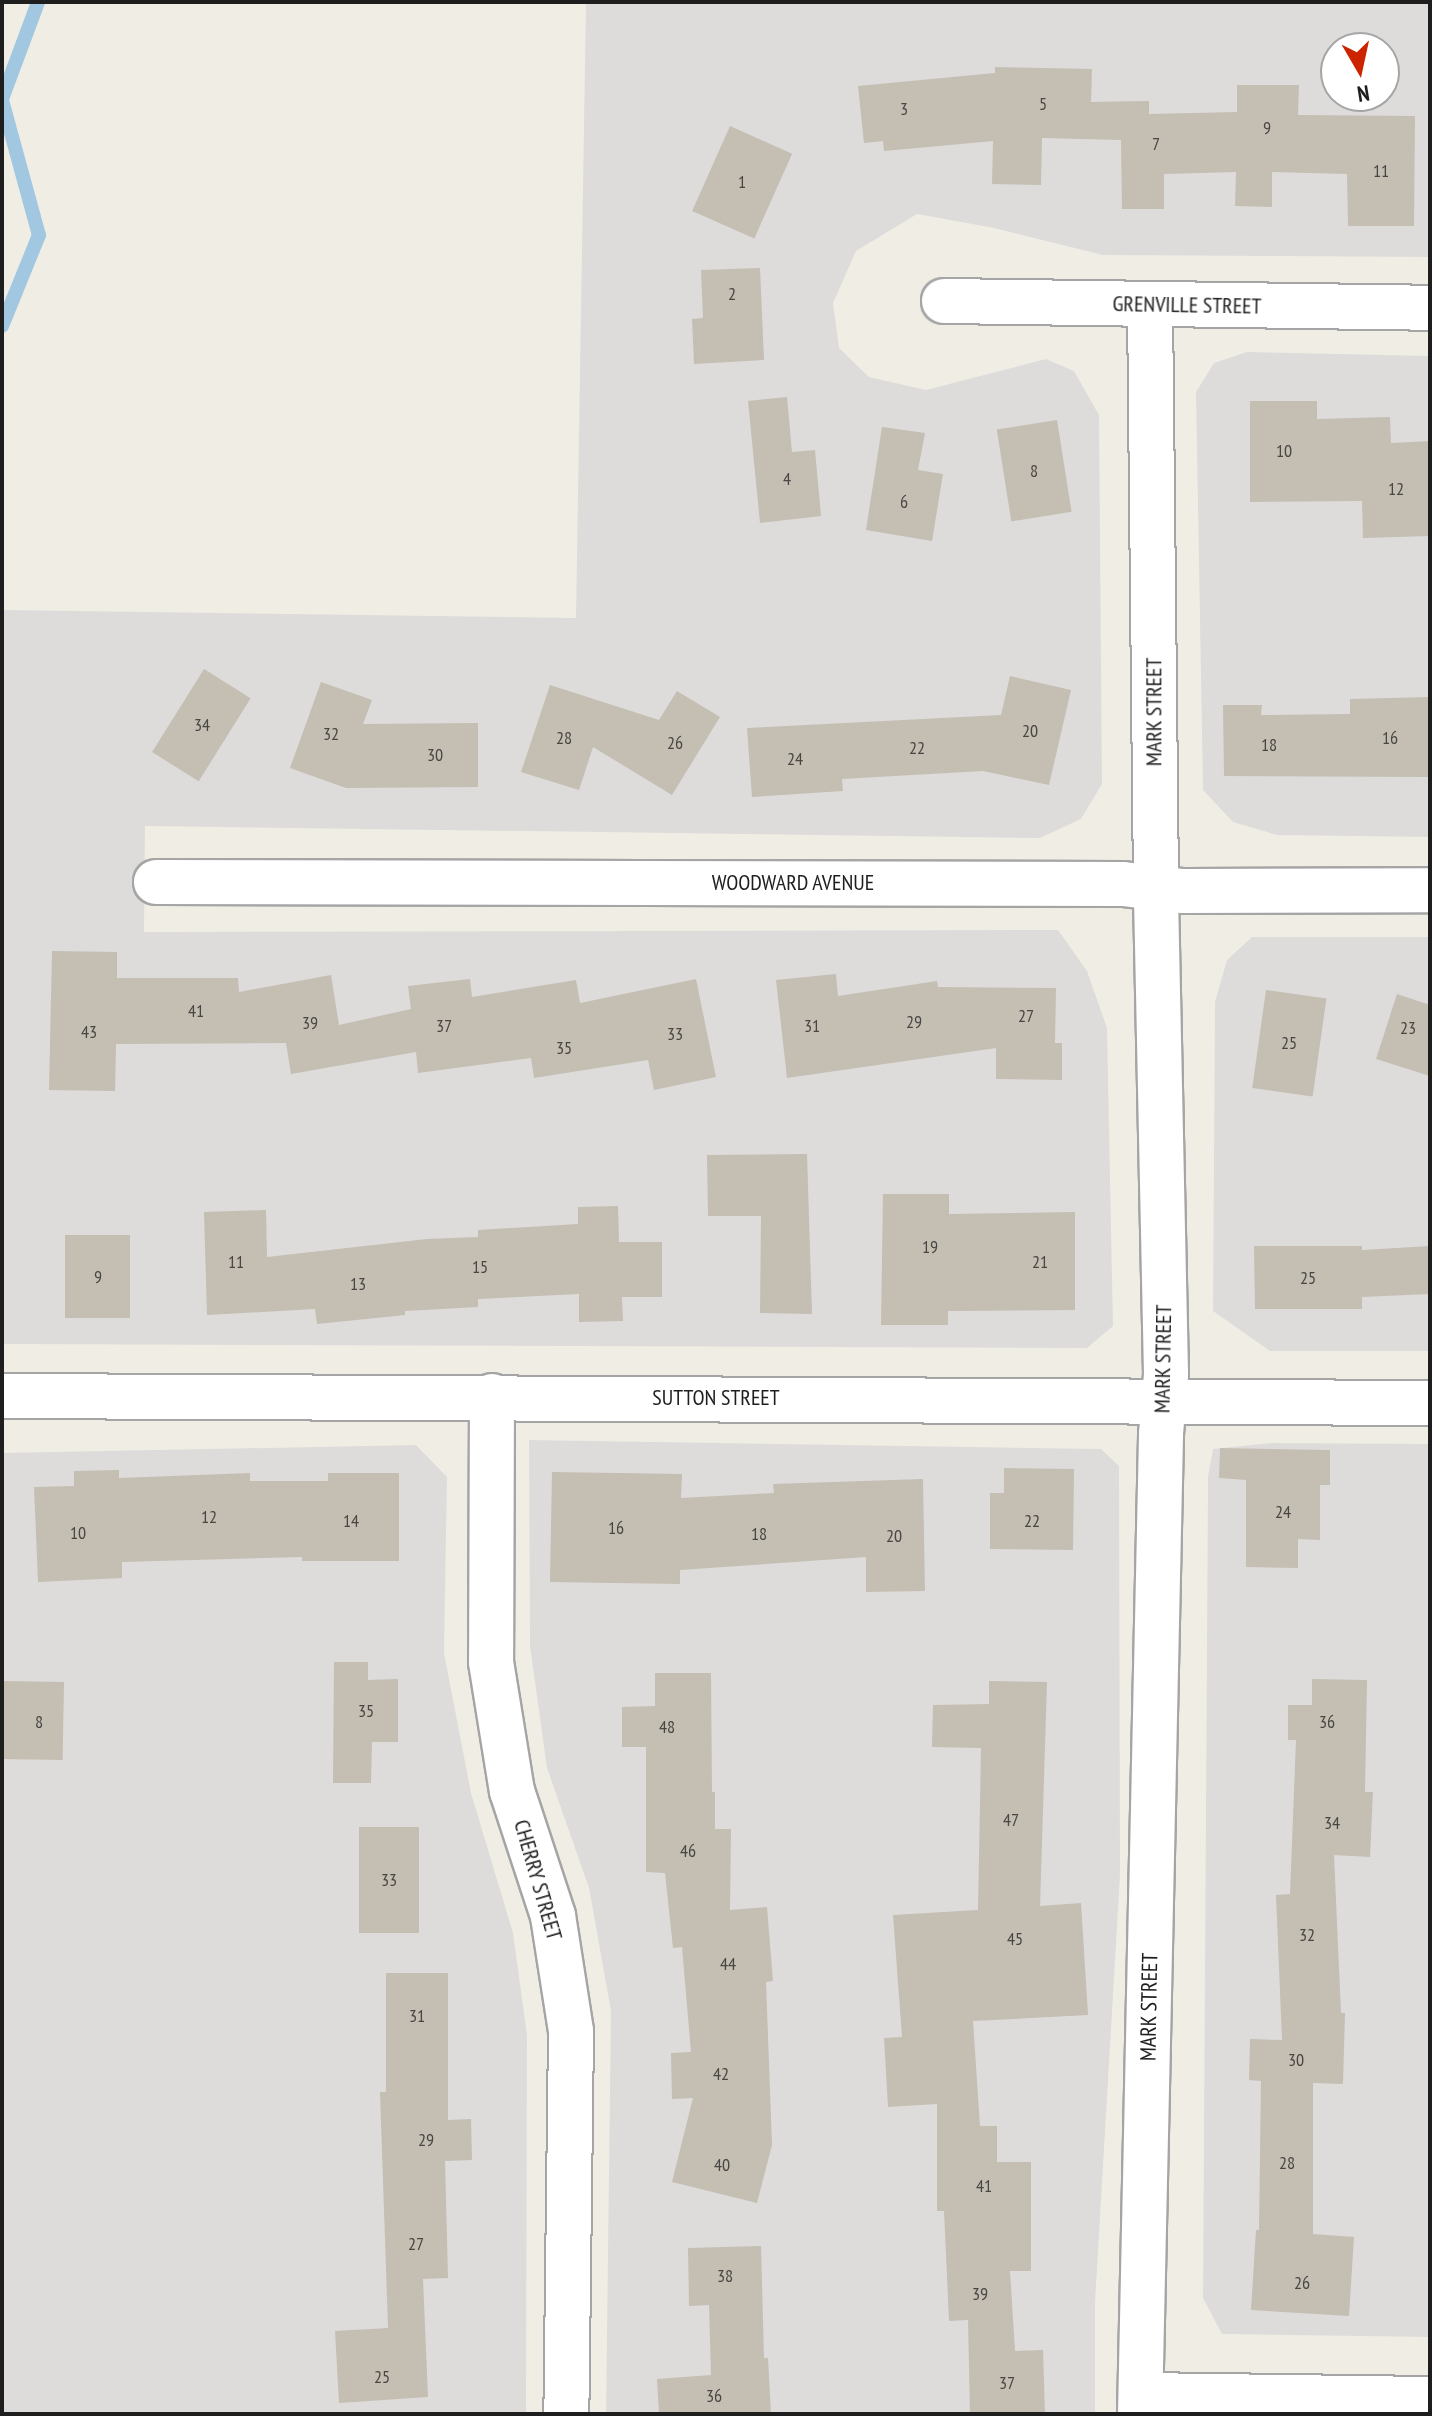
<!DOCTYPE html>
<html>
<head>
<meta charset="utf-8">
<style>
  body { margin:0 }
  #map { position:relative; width:1432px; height:2416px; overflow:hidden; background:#f0eee4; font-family:"PT Sans Narrow",sans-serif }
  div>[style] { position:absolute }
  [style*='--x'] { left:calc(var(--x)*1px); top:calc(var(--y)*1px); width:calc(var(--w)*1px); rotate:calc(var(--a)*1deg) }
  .residential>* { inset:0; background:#dddcdb }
  .stream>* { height:14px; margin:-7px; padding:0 7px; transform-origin:7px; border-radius:7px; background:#a1c7e1 }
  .building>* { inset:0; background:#c4beb3; transform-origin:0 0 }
  .roads { filter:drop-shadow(2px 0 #a5a5a5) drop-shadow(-2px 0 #a5a5a5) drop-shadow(0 2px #a5a5a5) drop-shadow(0 -2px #a5a5a5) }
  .minor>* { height:44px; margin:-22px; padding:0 22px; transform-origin:22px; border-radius:22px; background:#fff }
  span { translate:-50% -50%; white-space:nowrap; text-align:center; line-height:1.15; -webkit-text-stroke:7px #fff; paint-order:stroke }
  .number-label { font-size:18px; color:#484643 }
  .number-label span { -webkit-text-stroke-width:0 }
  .street-label { font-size:22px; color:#1e1e1e }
  .frame { position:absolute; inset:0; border:4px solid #1e1e1e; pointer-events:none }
  .north { position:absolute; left:1320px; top:32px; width:80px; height:80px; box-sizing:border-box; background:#fff; border:2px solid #a5a5a5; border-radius:50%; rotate:171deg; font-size:22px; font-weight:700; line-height:32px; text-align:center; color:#1e1e1e }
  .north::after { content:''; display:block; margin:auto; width:28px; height:36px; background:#cd2400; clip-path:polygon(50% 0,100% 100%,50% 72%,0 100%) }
</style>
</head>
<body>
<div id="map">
  <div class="residential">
    <i style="clip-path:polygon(evenodd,586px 2px,1430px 2px,1430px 257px,1103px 255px,994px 228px,917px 214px,856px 251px,833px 303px,839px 348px,869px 377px,926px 390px,1046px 359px,1074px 371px,1099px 415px,1102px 784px,1081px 819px,1040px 838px,145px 826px,144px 932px,1058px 930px,1087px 971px,1107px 1028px,1113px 1326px,1087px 1348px,2px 1344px,2px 610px,576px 618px,586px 2px,1336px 48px,1384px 48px,1384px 96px,1336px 96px,1336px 48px)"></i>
    <i style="clip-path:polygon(1247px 352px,1430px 356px,1430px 837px,1277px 835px,1233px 822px,1203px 790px,1196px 392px,1214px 363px)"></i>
    <i style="clip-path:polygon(1252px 937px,1430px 937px,1430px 1351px,1270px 1351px,1213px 1311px,1215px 1002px,1227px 960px)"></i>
    <i style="clip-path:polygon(529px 1440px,1101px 1449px,1119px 1466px,1120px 1875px,1095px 2303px,1095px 2414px,606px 2414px,611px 2011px,589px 1888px,547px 1768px,530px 1646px)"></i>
    <i style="clip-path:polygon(1271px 1443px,1430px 1444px,1430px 2337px,1222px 2334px,1203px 2298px,1208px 1477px,1213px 1449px)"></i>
    <i style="clip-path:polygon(416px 1445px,447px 1477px,444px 1653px,471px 1793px,513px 1933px,527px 2035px,526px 2414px,2px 2414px,2px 1453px)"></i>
  </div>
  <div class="stream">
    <i style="--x:2;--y:99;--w:103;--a:-69.6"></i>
    <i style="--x:2;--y:100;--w:140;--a:74.7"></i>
    <i style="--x:39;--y:235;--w:98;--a:112.1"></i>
  </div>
  <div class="building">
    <i style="clip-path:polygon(995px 67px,1092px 69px,1091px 102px,1149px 101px,1149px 114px,1237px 112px,1237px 85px,1299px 85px,1298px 115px,1415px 116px,1414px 226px,1348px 226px,1347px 174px,1272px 172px,1272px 207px,1235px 206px,1236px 172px,1164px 174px,1164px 209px,1122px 209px,1121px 140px,1042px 138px,1041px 185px,992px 184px,993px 141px,884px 151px,883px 141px,864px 143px,858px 86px,995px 73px)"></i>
    <i style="left:730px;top:126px;width:68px;height:93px;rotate:24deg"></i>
    <i style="clip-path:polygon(760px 268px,764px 360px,694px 364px,692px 319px,703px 318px,701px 270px)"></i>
    <i style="clip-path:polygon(787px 397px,792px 452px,815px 450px,821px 516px,760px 523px,748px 401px)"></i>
    <i style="clip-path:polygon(1250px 401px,1317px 401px,1317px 419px,1390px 417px,1391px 443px,1430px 441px,1430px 536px,1363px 538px,1362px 501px,1250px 502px)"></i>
    <i style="left:1057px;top:420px;width:93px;height:61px;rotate:81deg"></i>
    <i style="clip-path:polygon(882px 427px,925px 433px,918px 470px,943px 474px,932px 541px,866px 530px)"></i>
    <i style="left:204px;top:669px;width:55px;height:98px;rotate:32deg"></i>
    <i style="clip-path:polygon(1010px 676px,1071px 690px,1049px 785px,983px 771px,842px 779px,843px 791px,752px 797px,747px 728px,1001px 715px)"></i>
    <i style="clip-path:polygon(321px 682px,372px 700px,363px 724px,478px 723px,478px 787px,346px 788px,290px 768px)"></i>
    <i style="clip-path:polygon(550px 685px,659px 720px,677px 691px,720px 717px,672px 795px,593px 747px,579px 790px,521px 772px)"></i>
    <i style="clip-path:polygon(1430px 697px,1430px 777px,1224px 776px,1223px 705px,1262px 705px,1261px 715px,1350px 714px,1350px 699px)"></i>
    <i style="clip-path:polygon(52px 951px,117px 952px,117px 978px,238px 978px,239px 992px,331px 975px,339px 1025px,411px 1009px,408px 986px,470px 979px,472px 997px,576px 980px,580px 1003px,696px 979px,716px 1077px,654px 1090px,648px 1060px,534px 1078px,531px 1058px,418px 1073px,416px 1052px,291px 1074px,286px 1043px,116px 1044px,115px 1091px,49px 1090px)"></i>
    <i style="clip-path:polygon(836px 974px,838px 996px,937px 981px,938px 987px,1056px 988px,1055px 1043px,1062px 1043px,1062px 1080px,996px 1079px,996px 1048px,787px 1078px,776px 980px)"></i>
    <i style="left:1266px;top:990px;width:61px;height:99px;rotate:8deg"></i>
    <i style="clip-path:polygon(1397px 994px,1430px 1005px,1430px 1076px,1376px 1059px)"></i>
    <i style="clip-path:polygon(807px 1154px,812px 1314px,760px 1313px,761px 1216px,708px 1216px,707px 1155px)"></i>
    <i style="clip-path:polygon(883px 1194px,949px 1194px,949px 1214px,1075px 1212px,1075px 1310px,948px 1311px,948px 1325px,881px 1325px)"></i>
    <i style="clip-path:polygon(618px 1206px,619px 1242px,662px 1242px,662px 1297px,622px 1297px,623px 1321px,579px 1322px,579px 1294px,478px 1299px,478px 1307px,405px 1311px,405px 1315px,317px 1324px,315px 1309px,207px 1315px,204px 1212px,266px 1210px,267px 1257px,427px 1239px,478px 1237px,478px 1230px,578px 1224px,578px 1207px)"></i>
    <i style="left:130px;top:1235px;width:83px;height:65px;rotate:90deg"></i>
    <i style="clip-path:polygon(1254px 1246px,1362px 1246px,1362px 1250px,1430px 1246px,1430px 1294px,1362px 1297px,1362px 1309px,1255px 1309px)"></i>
    <i style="clip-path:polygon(1220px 1448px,1330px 1450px,1330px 1485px,1320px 1485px,1320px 1540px,1298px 1539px,1298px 1568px,1246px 1567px,1246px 1480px,1219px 1478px)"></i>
    <i style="clip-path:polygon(1004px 1468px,1074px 1469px,1073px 1550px,990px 1549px,990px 1493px,1004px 1493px)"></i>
    <i style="clip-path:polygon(119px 1470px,119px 1478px,250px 1473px,250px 1481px,328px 1481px,328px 1473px,399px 1473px,399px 1561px,302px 1561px,302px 1557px,122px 1562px,122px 1578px,38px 1582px,34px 1487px,74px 1486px,74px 1471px)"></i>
    <i style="clip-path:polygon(552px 1472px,682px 1474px,681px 1498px,774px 1493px,773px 1484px,923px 1479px,925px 1591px,866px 1592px,866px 1557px,680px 1570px,680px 1584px,550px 1582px)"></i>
    <i style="clip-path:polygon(334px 1662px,368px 1662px,368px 1680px,398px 1679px,398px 1742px,372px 1742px,371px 1783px,333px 1783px)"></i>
    <i style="clip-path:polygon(655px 1673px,711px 1673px,712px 1792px,715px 1792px,715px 1829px,731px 1829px,730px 1910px,767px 1907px,773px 1981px,766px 1982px,772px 2145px,757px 2203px,672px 2182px,693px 2098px,672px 2099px,671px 2053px,691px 2052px,682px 1947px,673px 1948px,665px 1873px,646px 1872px,646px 1747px,622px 1747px,622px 1707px,655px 1706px)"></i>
    <i style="clip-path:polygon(1312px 1679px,1367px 1680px,1365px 1792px,1373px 1792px,1370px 1857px,1334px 1855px,1341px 2013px,1345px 2013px,1343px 2084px,1313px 2083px,1313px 2234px,1354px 2237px,1349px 2316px,1251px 2310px,1256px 2230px,1259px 2230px,1261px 2081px,1249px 2080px,1250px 2039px,1282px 2040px,1276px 1895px,1290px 1894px,1296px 1740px,1288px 1740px,1288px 1705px,1312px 1705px)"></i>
    <i style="left:2px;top:1681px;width:62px;height:78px;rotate:1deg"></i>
    <i style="clip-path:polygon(989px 1681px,1047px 1682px,1040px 1906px,1081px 1903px,1088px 2015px,973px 2021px,980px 2126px,997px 2126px,997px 2162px,1031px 2162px,1031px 2271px,1010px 2271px,1015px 2351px,1043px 2350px,1045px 2414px,970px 2414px,968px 2320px,949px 2321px,944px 2211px,937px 2211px,937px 2104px,888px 2107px,884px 2038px,902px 2037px,893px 1915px,978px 1910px,981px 1748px,932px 1747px,933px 1705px,989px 1704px)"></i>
    <i style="left:359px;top:1827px;width:60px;height:106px"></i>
    <i style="clip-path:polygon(386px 1973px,448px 1973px,448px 2120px,471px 2119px,472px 2160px,445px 2161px,448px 2278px,423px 2279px,428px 2397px,339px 2403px,335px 2331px,388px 2328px,380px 2092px,386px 2092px)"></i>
    <i style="clip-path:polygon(761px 2246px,764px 2358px,768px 2358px,771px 2414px,659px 2414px,657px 2379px,711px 2375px,709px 2305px,689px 2306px,688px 2248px)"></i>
  </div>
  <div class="roads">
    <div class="minor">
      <i style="--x:944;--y:301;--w:486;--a:0.8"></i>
      <i style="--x:156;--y:882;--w:967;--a:0.12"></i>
      <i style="--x:1123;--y:884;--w:60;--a:6.7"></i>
      <i style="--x:1183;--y:891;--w:247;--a:-0.2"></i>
      <i style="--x:2;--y:1396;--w:1428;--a:0.28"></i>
      <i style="--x:492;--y:1396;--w:266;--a:90.2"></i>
      <i style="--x:491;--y:1662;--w:131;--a:80.8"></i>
      <i style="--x:512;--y:1791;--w:132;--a:71.8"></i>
      <i style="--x:553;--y:1916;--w:116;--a:81.1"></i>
      <i style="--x:571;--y:2031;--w:383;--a:90.7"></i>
      <i style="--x:1141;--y:2395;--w:289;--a:0.8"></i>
      <i style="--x:1140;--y:2414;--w:980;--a:-88.77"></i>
      <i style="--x:1161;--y:1434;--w:60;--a:-85.2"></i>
      <i style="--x:1166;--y:1374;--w:488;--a:-91.2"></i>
      <i style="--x:1156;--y:886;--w:581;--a:-90.59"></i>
    </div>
  </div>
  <div class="number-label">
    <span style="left:1043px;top:104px">5</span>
    <span style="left:904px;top:109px">3</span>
    <span style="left:1267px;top:128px">9</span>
    <span style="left:1156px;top:144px">7</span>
    <span style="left:1381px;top:171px">11</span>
    <span style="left:742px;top:182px">1</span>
    <span style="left:732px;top:294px">2</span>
    <span style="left:1284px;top:451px">10</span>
    <span style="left:1034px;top:471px">8</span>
    <span style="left:787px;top:479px">4</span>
    <span style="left:1396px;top:489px">12</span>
    <span style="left:904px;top:502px">6</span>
    <span style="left:202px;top:725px">34</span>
    <span style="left:1030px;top:731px">20</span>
    <span style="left:331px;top:734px">32</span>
    <span style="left:564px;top:738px">28</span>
    <span style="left:1390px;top:738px">16</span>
    <span style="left:675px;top:743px">26</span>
    <span style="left:1269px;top:745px">18</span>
    <span style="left:917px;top:748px">22</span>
    <span style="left:435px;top:755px">30</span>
    <span style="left:795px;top:759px">24</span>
    <span style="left:196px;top:1011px">41</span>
    <span style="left:1026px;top:1016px">27</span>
    <span style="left:914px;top:1022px">29</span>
    <span style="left:310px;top:1023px">39</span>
    <span style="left:444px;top:1026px">37</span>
    <span style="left:812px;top:1026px">31</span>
    <span style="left:1408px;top:1028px">23</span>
    <span style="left:89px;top:1032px">43</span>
    <span style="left:675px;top:1034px">33</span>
    <span style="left:1289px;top:1043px">25</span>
    <span style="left:564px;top:1048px">35</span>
    <span style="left:930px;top:1247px">19</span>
    <span style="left:236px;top:1262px">11</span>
    <span style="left:1040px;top:1262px">21</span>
    <span style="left:480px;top:1267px">15</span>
    <span style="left:98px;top:1277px">9</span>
    <span style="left:1308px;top:1278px">25</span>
    <span style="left:358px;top:1284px">13</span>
    <span style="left:1283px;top:1512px">24</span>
    <span style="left:209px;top:1517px">12</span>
    <span style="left:351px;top:1521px">14</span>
    <span style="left:1032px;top:1521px">22</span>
    <span style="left:616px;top:1528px">16</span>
    <span style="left:78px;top:1533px">10</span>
    <span style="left:759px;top:1534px">18</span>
    <span style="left:894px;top:1536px">20</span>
    <span style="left:366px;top:1711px">35</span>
    <span style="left:39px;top:1722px">8</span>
    <span style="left:1327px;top:1722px">36</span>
    <span style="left:667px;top:1727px">48</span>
    <span style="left:1011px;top:1820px">47</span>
    <span style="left:1332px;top:1823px">34</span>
    <span style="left:688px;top:1851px">46</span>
    <span style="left:389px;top:1880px">33</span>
    <span style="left:1307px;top:1935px">32</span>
    <span style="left:1015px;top:1939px">45</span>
    <span style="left:728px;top:1964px">44</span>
    <span style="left:417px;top:2016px">31</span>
    <span style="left:1296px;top:2060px">30</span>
    <span style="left:721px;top:2074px">42</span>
    <span style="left:426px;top:2140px">29</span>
    <span style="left:1287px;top:2163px">28</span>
    <span style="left:722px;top:2165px">40</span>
    <span style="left:984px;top:2186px">41</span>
    <span style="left:416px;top:2244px">27</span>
    <span style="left:725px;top:2276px">38</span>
    <span style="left:1302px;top:2283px">26</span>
    <span style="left:980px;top:2294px">39</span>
    <span style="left:382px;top:2377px">25</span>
    <span style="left:1007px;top:2383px">37</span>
    <span style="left:714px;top:2396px">36</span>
  </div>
  <div class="street-label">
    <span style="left:1187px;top:305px;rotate:1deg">GRENVILLE STREET</span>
    <span style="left:1154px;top:712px;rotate:-90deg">MARK STREET</span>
    <span style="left:793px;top:883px">WOODWARD AVENUE</span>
    <span style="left:1163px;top:1359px;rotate:-89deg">MARK STREET</span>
    <span style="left:716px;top:1398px">SUTTON STREET</span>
    <span style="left:538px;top:1880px;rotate:74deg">CHERRY STREET</span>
    <span style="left:1149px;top:2007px;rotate:-89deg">MARK STREET</span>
  </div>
  <div class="frame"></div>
  <div class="north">N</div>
</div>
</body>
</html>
